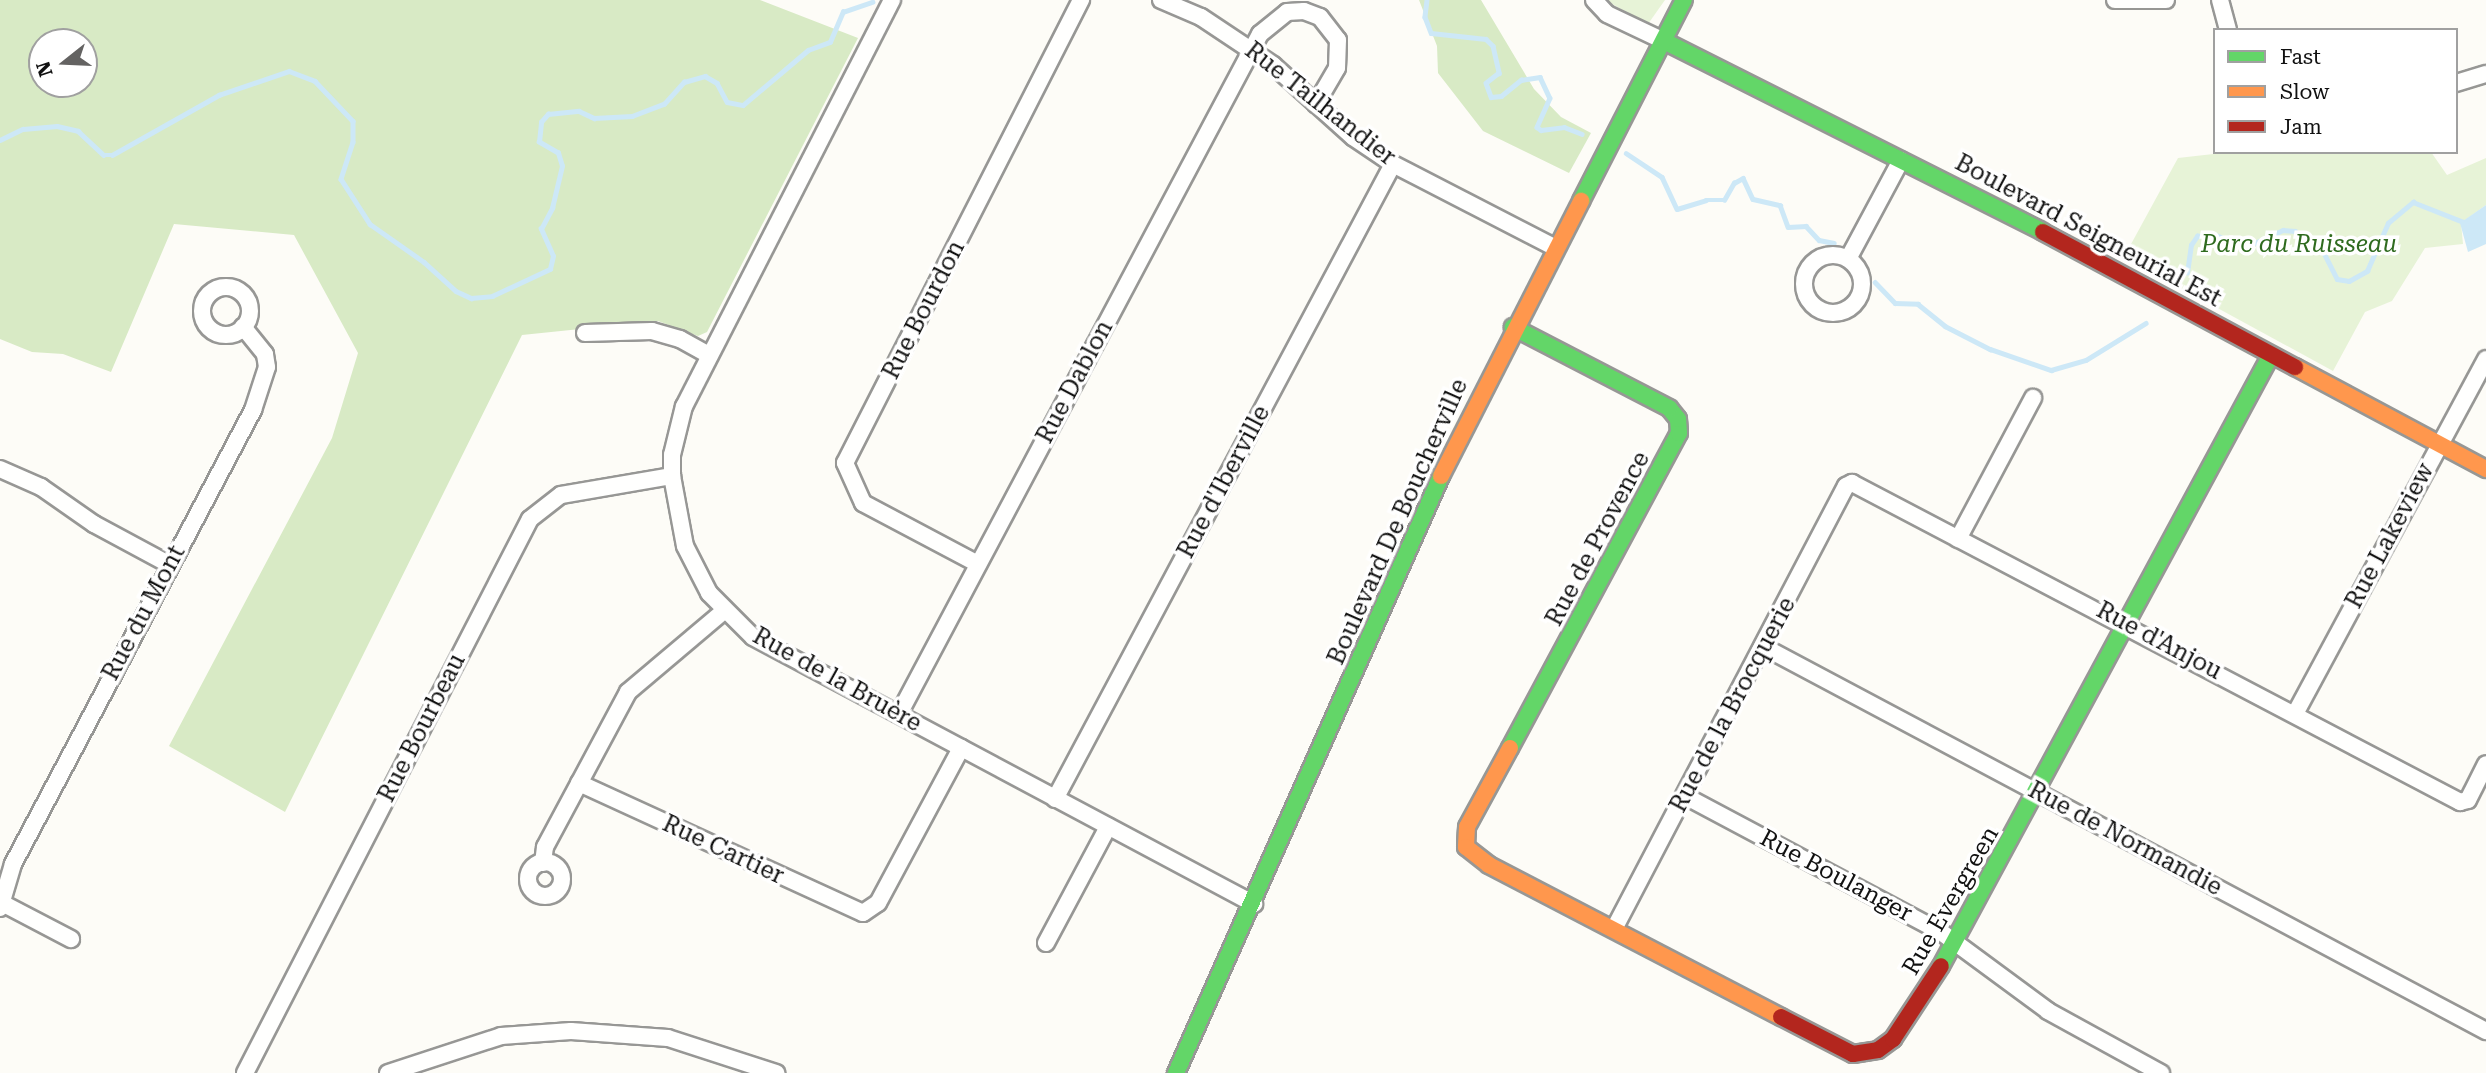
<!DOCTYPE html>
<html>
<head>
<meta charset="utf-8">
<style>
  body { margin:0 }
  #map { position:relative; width:2486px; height:1073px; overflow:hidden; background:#fdfcf7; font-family:"Roboto Serif",serif }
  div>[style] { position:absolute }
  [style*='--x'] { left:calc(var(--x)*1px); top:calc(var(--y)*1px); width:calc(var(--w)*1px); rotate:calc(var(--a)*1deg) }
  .green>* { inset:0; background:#e7f3d7 }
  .forest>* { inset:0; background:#d8eac5 }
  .water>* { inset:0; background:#cde8f7 }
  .stream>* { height:4.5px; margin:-2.25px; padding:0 2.25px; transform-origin:2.25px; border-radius:2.25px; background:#cde8f7 }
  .roads { filter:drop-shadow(2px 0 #979795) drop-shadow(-2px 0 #979795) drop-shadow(0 2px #979795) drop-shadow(0 -2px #979795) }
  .street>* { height:16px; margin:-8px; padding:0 8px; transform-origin:8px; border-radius:8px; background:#fffffe }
  .street>.ring { margin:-8px; padding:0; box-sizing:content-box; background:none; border:16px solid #fffffe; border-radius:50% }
  .fast>* { height:16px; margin:-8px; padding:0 8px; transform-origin:8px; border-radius:8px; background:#63d668 }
  .slow>* { height:16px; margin:-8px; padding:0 8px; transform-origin:8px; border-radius:8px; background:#ff974d }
  .jam>* { height:16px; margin:-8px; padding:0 8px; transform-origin:8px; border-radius:8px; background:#b3261e }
  span { translate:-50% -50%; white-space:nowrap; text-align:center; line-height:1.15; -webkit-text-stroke:7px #fff; paint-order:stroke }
  .street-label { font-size:24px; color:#111 }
  .park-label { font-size:24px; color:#2f6b1f; font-style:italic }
  .legend { position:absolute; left:2213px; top:28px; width:245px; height:126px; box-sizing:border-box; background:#fff; border:2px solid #a0a0a0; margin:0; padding:9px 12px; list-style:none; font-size:21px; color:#111 }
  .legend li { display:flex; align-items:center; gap:14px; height:35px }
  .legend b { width:35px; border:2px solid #a0a0a0 }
  .north { position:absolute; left:28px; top:28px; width:70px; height:70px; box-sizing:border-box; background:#fff; border:2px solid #a0a0a0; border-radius:50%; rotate:252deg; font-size:19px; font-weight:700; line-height:28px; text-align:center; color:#111 }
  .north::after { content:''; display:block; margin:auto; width:24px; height:32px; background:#646362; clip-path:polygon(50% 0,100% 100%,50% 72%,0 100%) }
</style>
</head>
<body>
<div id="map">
  <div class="green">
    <i style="clip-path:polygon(1605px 0,1665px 0,1648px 24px)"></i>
    <i style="clip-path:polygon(2231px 152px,2431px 152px,2447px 175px,2486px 158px,2486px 205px,2461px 223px,2463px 244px,2425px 248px,2392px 301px,2365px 312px,2333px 371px,2124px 257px,2178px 158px)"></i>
  </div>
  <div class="forest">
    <i style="clip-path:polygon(evenodd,0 0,760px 0,858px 38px,707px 332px,698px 336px,658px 321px,522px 335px,285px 812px,169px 746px,332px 438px,358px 353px,294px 235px,174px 224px,111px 372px,63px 354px,32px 352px,0 339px,0 0,42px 42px,84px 42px,84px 84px,42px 84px,42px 42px)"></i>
    <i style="clip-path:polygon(1419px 0,1481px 0,1534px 89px,1561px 117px,1591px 133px,1569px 173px,1483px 131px,1438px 73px,1437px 46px)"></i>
  </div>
  <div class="water">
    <i style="clip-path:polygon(2486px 205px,2486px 244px,2468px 252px,2460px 223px)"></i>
  </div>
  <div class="stream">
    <i style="--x:1427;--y:0;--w:17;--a:97"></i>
    <i style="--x:1425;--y:17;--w:17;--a:69"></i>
    <i style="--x:1431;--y:33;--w:55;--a:6.2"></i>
    <i style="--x:1486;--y:39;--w:10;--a:45"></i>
    <i style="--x:1493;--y:46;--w:28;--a:77"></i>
    <i style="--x:1499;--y:73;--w:16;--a:142"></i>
    <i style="--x:1486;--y:83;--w:15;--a:70"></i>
    <i style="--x:1491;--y:97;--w:10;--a:-6"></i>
    <i style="--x:1501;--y:96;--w:26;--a:-39"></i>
    <i style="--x:1521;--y:80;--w:19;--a:-9"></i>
    <i style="--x:1540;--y:77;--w:23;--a:65"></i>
    <i style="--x:1550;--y:98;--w:32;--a:114"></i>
    <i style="--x:1537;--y:127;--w:5;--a:37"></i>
    <i style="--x:1541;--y:130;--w:23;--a:-7"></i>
    <i style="--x:1564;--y:127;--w:19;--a:21"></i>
    <i style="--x:0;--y:140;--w:25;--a:-26"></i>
    <i style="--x:23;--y:129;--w:34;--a:-5"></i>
    <i style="--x:57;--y:126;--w:22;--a:13"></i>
    <i style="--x:78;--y:131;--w:35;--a:43"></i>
    <i style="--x:104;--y:155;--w:8;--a:0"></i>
    <i style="--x:112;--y:155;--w:123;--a:-29.3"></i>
    <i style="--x:219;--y:95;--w:74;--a:-18.9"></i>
    <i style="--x:289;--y:71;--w:28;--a:21"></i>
    <i style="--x:315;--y:81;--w:55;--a:46.5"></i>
    <i style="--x:353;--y:121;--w:21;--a:90"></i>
    <i style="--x:353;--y:142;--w:39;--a:108"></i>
    <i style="--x:341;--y:179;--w:54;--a:57.2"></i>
    <i style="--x:370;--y:224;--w:66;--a:35.1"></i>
    <i style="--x:424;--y:262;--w:43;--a:42.2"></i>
    <i style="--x:456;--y:291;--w:17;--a:25"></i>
    <i style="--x:471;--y:298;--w:21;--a:-5"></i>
    <i style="--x:492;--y:296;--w:64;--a:-25"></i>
    <i style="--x:550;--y:269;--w:13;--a:-77"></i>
    <i style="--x:553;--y:256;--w:30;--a:-114"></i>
    <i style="--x:541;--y:229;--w:24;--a:-62"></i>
    <i style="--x:552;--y:208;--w:43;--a:-76.6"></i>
    <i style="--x:562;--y:166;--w:14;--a:-107"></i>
    <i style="--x:558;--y:153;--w:22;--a:-150"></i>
    <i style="--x:539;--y:142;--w:20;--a:-84"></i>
    <i style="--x:541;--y:122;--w:11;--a:-49"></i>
    <i style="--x:548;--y:114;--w:31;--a:-6"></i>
    <i style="--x:579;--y:111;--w:17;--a:25"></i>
    <i style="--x:594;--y:118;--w:38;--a:-3"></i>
    <i style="--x:632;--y:116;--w:34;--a:-21"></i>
    <i style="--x:664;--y:104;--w:30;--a:-48"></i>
    <i style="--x:684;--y:82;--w:22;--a:-16"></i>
    <i style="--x:705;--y:76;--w:14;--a:30"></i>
    <i style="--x:717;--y:83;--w:21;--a:62"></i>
    <i style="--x:727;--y:102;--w:16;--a:11"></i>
    <i style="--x:743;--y:105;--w:85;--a:-40.2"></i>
    <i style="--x:808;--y:50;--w:23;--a:-20"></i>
    <i style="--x:830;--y:42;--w:33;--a:-67"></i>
    <i style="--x:843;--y:12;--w:31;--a:-19"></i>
    <i style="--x:1626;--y:153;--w:43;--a:33.7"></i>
    <i style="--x:1662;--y:177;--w:35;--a:65"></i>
    <i style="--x:1677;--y:209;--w:30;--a:-17"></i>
    <i style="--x:1706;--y:200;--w:18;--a:0"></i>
    <i style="--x:1724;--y:200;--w:20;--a:-60"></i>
    <i style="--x:1734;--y:183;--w:10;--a:-29"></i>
    <i style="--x:1743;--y:178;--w:23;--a:65"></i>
    <i style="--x:1753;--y:199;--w:28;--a:13"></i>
    <i style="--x:1780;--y:205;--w:23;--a:70"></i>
    <i style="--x:1788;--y:227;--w:18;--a:-3"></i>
    <i style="--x:1806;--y:226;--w:19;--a:47"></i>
    <i style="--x:1819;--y:240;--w:15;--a:11"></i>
    <i style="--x:2187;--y:273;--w:28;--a:-82"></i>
    <i style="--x:2191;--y:245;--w:11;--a:-56"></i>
    <i style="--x:2197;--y:236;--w:17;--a:-7"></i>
    <i style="--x:2214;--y:234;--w:33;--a:25"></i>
    <i style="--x:2244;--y:248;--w:43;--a:-24.8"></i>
    <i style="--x:2283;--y:230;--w:12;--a:5"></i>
    <i style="--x:2295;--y:231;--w:34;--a:36"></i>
    <i style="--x:2323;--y:251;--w:31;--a:63"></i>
    <i style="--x:2337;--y:279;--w:12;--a:9"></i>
    <i style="--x:2349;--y:281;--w:21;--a:-29"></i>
    <i style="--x:2367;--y:271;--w:52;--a:-66.4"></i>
    <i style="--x:2388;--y:223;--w:33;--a:-40"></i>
    <i style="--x:2413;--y:202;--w:57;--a:21.6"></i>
    <i style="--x:1875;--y:282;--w:29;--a:46"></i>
    <i style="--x:1895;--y:303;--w:23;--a:2"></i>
    <i style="--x:1918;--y:304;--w:35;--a:39"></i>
    <i style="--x:1945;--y:326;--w:51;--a:27.1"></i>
    <i style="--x:1990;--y:349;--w:65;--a:19"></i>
    <i style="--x:2051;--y:370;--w:36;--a:-16"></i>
    <i style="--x:2086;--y:360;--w:70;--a:-31.7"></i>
  </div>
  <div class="roads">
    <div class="street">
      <i style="--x:892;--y:0;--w:456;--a:117.1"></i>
      <i style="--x:684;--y:406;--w:50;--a:103.8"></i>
      <i style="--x:672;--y:455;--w:21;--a:90"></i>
      <i style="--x:672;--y:476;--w:71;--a:79.5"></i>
      <i style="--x:685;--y:546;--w:53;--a:62.9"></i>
      <i style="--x:709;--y:593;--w:62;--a:45"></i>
      <i style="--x:753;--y:637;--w:568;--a:28.05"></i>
      <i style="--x:1161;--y:0;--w:43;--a:23"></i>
      <i style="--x:1201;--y:17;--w:87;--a:33.7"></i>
      <i style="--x:1273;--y:65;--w:108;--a:42"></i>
      <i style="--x:1353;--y:137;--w:48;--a:34"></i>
      <i style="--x:1393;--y:164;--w:181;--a:27.3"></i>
      <i style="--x:1594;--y:0;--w:19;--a:47"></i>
      <i style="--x:1607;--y:14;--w:63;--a:25.3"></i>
      <i style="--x:2115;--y:0;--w:51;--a:0"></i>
      <i style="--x:2220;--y:0;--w:31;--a:75"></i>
      <i style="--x:2456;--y:83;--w:31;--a:-17"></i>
      <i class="ring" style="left:1804px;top:255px;width:42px;height:42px"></i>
      <i style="--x:1848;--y:259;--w:112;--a:-61.8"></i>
      <i class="ring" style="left:202px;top:287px;width:32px;height:32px"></i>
      <i style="--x:585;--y:333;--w:67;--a:-1.7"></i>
      <i style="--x:652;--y:331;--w:29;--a:16"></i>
      <i style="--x:680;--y:339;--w:33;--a:29"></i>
      <i style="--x:0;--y:469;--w:45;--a:23.7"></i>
      <i style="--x:41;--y:487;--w:65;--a:34.9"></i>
      <i style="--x:94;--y:524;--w:86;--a:28.3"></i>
      <i style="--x:1958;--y:539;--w:160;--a:-62"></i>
      <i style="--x:978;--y:564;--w:130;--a:-152.1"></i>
      <i style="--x:863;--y:503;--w:44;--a:-114.2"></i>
      <i style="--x:845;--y:463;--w:520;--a:-62.99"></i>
      <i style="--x:1764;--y:647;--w:818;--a:28.01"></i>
      <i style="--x:899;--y:714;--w:770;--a:-62.04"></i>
      <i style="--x:1260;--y:34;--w:35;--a:-39"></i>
      <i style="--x:1287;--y:12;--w:17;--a:-3"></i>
      <i style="--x:1304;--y:11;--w:17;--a:21"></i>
      <i style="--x:1320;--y:17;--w:29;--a:52"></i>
      <i style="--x:1338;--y:40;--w:28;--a:92"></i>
      <i style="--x:1337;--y:68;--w:42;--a:120.3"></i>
      <i style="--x:2295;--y:714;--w:403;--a:-61.7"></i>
      <i style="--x:579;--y:783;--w:312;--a:24.6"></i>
      <i style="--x:863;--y:913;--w:18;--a:-34"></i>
      <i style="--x:878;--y:903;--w:176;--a:-61.8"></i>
      <i style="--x:1685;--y:796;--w:290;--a:28"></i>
      <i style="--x:1941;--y:932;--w:133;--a:36.4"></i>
      <i style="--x:2048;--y:1011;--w:129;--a:28.8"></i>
      <i style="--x:1055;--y:799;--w:719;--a:-61.97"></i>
      <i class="ring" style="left:528px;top:862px;width:18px;height:18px"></i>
      <i style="--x:543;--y:863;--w:16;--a:-83"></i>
      <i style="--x:545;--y:847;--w:176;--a:-61.8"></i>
      <i style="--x:628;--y:692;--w:126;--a:-40.2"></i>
      <i style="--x:2;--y:903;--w:78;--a:27.6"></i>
      <i style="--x:0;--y:908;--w:46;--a:-73.5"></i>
      <i style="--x:13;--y:864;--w:514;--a:-62.14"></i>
      <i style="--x:253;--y:410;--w:45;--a:-72"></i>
      <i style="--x:267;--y:367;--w:13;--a:-99"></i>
      <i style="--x:265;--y:354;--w:35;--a:-129"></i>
      <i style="--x:1614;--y:929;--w:500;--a:-62.36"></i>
      <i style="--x:1846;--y:486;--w:7;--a:-27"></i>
      <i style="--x:1852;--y:483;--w:687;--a:27.68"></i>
      <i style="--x:2460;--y:802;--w:8;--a:-14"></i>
      <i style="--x:2468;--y:800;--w:40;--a:-63.4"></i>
      <i style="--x:1046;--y:943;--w:132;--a:-61.9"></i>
      <i style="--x:245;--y:1073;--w:623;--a:-62.78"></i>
      <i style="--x:530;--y:519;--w:39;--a:-38"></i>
      <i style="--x:561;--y:495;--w:113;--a:-9.7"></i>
      <i style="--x:388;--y:1073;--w:119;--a:-18.1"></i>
      <i style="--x:501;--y:1036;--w:70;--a:-4.1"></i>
      <i style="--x:571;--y:1031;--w:97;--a:4.1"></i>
      <i style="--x:668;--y:1038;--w:114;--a:18"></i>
    </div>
    <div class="fast">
      <i style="--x:1664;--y:41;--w:424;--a:26.7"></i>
      <i style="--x:1581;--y:201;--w:226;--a:-62.9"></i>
      <i style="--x:1510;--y:748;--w:357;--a:-61.8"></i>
      <i style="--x:1679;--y:433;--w:14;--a:-94"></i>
      <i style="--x:1678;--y:419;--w:14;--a:-129"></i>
      <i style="--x:1669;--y:408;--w:176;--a:-152.6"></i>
      <i style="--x:1941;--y:966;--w:694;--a:-61.63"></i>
      <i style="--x:1176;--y:1073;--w:653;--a:-66.06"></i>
    </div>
    <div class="slow">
      <i style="--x:2295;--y:367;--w:217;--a:28.1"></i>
      <i style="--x:1441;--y:476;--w:309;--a:-63"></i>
      <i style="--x:1510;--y:748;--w:90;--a:118.6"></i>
      <i style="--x:1467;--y:827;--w:20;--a:93"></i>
      <i style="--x:1466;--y:847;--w:29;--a:38"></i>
      <i style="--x:1489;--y:865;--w:329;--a:27.5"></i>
    </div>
    <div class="jam">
      <i style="--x:2043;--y:232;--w:286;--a:28.2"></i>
      <i style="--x:1781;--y:1017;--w:81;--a:27.2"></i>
      <i style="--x:1853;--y:1054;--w:25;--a:-9"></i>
      <i style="--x:1878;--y:1050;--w:19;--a:-36"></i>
      <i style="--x:1893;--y:1039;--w:87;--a:-56.7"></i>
    </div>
  </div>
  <div class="street-label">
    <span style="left:1320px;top:104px;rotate:38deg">Rue Tailhandier</span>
    <span style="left:2088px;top:231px;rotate:28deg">Boulevard Seigneurial Est</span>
    <span style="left:924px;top:310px;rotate:-63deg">Rue Bourdon</span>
    <span style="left:1075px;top:382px;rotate:-62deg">Rue Dablon</span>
    <span style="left:1224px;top:482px;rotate:-62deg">Rue d'Iberville</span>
    <span style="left:1398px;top:522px;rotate:-66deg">Boulevard De Boucherville</span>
    <span style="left:2390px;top:536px;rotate:-62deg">Rue Lakeview</span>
    <span style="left:1598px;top:539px;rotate:-62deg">Rue de Provence</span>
    <span style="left:144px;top:613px;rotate:-62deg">Rue du Mont</span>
    <span style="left:2159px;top:641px;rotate:28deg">Rue d'Anjou</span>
    <span style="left:837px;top:680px;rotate:29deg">Rue de la Bruère</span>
    <span style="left:1733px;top:705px;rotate:-62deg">Rue de la Brocquerie</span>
    <span style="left:422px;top:728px;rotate:-63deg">Rue Bourbeau</span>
    <span style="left:2125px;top:839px;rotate:28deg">Rue de Normandie</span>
    <span style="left:723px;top:850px;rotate:25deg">Rue Cartier</span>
    <span style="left:1836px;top:876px;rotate:28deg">Rue Boulanger</span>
    <span style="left:1951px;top:901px;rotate:-60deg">Rue Evergreen</span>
  </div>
  <div class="park-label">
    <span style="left:2299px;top:245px">Parc du Ruisseau</span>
  </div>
  <ul class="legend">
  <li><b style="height:9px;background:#63d668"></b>Fast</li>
  <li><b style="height:9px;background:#ff974d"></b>Slow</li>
  <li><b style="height:9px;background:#b3261e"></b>Jam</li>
  </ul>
  <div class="north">N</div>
</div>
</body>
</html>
